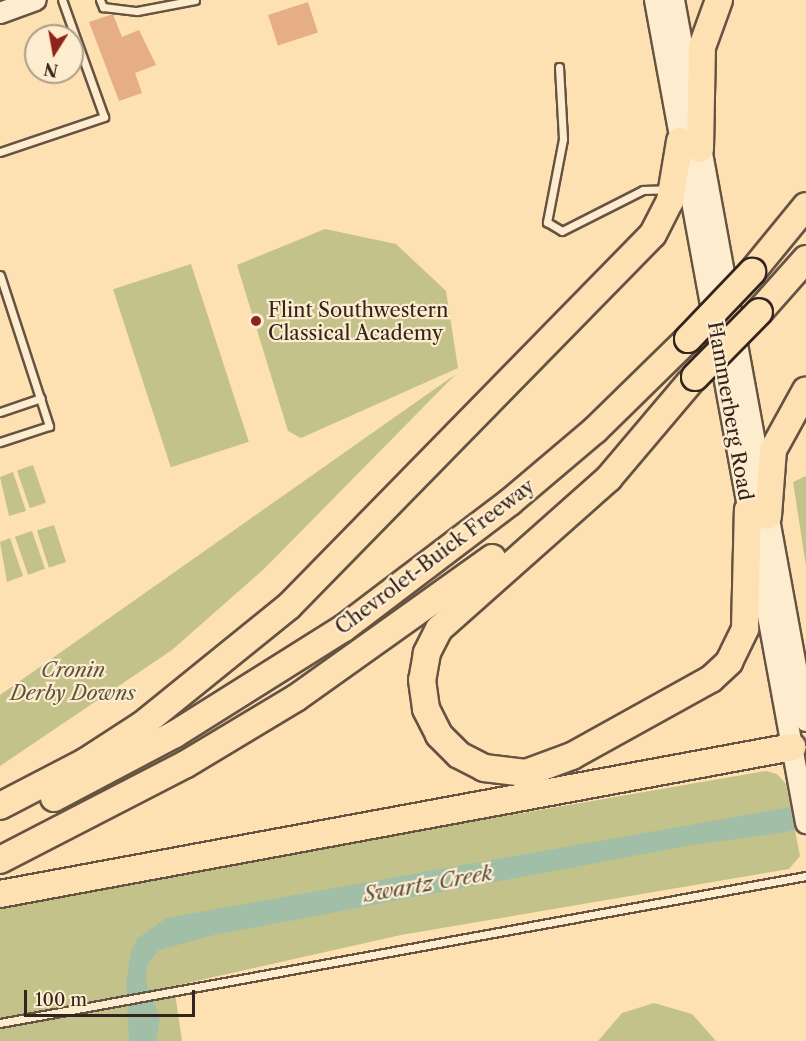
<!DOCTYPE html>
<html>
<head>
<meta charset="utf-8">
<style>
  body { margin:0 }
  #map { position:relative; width:806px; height:1041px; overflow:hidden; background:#fee1b3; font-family:"Libre Caslon Text",serif }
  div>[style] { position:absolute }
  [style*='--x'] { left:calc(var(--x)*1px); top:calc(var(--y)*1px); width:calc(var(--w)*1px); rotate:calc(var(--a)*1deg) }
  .green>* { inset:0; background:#c3c28a; transform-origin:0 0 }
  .water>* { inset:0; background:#a1bea6 }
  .building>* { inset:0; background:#e6ae85; transform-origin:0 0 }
  .roads { filter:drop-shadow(2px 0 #665343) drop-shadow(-2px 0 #665343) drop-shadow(0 2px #665343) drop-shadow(0 -2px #665343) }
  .lane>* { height:7px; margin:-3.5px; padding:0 3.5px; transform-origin:3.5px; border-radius:3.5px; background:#feecce }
  .secondary>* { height:20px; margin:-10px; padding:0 10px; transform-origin:10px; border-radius:10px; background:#feecce }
  .highway>* { height:26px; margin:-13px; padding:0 13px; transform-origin:13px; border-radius:13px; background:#fee1b3 }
  .bridges { filter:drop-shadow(2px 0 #33241e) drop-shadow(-2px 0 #33241e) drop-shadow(0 2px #33241e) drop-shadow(0 -2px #33241e) }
  .highway-bridge>* { height:26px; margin:-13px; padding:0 13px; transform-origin:13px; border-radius:13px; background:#fee1b3 }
  .dots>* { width:16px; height:16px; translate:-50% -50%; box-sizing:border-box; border:3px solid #feecce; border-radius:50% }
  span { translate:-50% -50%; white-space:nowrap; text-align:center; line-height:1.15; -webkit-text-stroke:4.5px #feecce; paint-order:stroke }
  .poi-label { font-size:20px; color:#33241e }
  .left { translate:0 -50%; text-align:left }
  .street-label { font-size:20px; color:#33241e }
  .park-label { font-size:20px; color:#5e533e; font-style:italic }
  .water-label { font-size:21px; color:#545247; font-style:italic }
  .north { position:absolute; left:24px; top:24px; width:60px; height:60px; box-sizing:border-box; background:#feecce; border:2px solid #ad9c88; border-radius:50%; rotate:191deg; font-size:16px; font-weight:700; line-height:24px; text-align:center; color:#33241e }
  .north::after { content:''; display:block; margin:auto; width:21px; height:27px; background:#8f2418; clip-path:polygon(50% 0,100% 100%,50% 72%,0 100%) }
  .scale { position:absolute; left:24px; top:990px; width:171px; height:27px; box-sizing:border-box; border:3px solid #33241e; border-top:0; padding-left:8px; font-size:18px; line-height:21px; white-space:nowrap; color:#33241e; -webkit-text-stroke:4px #feecce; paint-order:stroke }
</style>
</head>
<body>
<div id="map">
  <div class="green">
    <i style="clip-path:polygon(325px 229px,396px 244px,446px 291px,458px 368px,301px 438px,288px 431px,237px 265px)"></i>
    <i style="left:191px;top:264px;width:187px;height:82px;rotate:72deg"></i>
    <i style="clip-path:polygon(456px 374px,264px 569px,172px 650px,0 766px,0 695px)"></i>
    <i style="left:33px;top:465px;width:40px;height:17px;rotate:71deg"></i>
    <i style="clip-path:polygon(13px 472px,26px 511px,9px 516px,0 477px)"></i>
    <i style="clip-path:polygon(806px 476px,806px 566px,793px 482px)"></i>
    <i style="left:54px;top:525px;width:39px;height:18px;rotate:72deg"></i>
    <i style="left:32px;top:531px;width:40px;height:18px;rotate:71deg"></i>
    <i style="clip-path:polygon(10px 538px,23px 576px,7px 582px,0 542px)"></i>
    <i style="clip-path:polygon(766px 771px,777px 774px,786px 784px,800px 856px,789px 869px,401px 935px,174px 986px,182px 1041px,0 1041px,0 903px)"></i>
    <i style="clip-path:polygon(654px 1003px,692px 1014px,716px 1041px,598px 1041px,622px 1013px)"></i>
  </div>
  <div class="water">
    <i style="clip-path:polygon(790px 807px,795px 830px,781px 833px,692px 845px,484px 884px,214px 935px,159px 950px,147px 965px,146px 982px,160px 1018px,156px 1041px,129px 1041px,126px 985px,131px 951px,137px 939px,166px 918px)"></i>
  </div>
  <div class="building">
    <i style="left:308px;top:2px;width:32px;height:42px;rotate:72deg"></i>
    <i style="clip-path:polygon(113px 14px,122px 37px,139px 30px,156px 65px,135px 73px,142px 93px,119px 101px,89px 22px)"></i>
  </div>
  <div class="roads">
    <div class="lane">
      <i style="--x:100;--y:0;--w:8;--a:67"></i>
      <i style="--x:103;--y:7;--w:34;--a:7"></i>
      <i style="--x:137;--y:11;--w:59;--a:-10.7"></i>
      <i style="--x:559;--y:67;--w:72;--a:86.8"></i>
      <i style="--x:563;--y:139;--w:85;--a:100.9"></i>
      <i style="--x:547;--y:222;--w:17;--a:31"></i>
      <i style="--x:562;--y:231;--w:91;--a:-26.8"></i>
      <i style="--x:643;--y:190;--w:24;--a:-2"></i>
      <i style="--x:0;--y:152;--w:110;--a:-18.6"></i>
      <i style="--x:104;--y:117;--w:124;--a:-109.7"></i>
      <i style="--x:0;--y:275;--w:159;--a:72"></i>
      <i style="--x:49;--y:426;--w:52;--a:161.9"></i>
      <i style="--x:0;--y:412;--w:43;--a:-18.9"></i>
      <i style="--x:0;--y:1023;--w:819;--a:-10.34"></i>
    </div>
    <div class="secondary">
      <i style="--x:655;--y:0;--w:837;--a:79.6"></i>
      <i style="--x:674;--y:0;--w:733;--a:79.63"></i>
      <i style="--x:0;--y:13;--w:38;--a:-20"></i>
    </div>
    <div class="highway">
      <i style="--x:700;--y:149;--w:102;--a:-88.9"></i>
      <i style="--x:702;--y:47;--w:50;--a:-70.1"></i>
      <i style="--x:752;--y:272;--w:85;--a:-50.7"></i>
      <i style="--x:759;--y:312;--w:71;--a:-48.4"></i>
      <i style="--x:690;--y:382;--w:126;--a:130.2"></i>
      <i style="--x:609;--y:478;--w:227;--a:138.4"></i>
      <i style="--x:439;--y:629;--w:27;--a:117"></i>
      <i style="--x:427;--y:653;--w:27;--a:100"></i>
      <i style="--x:422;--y:680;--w:29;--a:82"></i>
      <i style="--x:426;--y:709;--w:29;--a:63"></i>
      <i style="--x:439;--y:735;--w:28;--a:45"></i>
      <i style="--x:459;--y:755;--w:28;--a:27"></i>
      <i style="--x:484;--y:768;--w:42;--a:6.8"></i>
      <i style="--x:526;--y:773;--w:49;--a:-20.3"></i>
      <i style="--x:572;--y:756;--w:159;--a:-29"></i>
      <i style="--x:711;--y:679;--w:25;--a:-43"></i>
      <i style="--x:729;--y:662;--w:37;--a:-64"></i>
      <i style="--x:745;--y:629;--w:119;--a:-88.6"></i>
      <i style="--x:768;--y:516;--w:66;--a:-85.7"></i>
      <i style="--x:773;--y:450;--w:68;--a:-61.2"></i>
      <i style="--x:54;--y:798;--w:137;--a:-27.9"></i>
      <i style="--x:175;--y:734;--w:199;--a:-32.1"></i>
      <i style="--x:344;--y:628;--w:208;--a:-37.2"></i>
      <i style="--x:510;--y:502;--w:111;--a:-40.3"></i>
      <i style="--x:595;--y:430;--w:130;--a:-44.4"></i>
      <i style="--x:0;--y:806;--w:96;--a:-27.4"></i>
      <i style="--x:85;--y:762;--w:68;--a:-33"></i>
      <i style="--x:142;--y:725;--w:189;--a:-39"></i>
      <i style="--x:289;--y:606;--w:520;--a:-45.62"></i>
      <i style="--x:653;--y:234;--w:37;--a:-63"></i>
      <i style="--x:670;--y:201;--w:61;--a:-80.5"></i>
      <i style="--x:0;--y:860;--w:209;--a:-27.3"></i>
      <i style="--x:186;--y:764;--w:128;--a:-31"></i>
      <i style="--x:296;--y:698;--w:241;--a:-35.5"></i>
      <i style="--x:0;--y:894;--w:806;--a:-10.51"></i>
    </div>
  </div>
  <div class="bridges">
    <div class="highway-bridge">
      <i style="--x:688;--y:339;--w:93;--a:-46.3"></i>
      <i style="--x:695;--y:377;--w:91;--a:-45.4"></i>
    </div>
  </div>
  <div class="dots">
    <i style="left:256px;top:321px;background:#8f2418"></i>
  </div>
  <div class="poi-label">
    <span class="left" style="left:268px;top:322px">Flint Southwestern<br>Classical Academy</span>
  </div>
  <div class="street-label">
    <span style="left:730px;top:411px;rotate:80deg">Hammerberg Road</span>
    <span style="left:435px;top:557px;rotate:-37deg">Chevrolet-Buick Freeway</span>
  </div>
  <div class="park-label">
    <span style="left:73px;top:682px">Cronin<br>Derby Downs</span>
  </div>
  <div class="water-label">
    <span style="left:428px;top:884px;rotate:-10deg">Swartz Creek</span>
  </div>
  <div class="north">N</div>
  <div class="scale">100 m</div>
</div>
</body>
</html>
